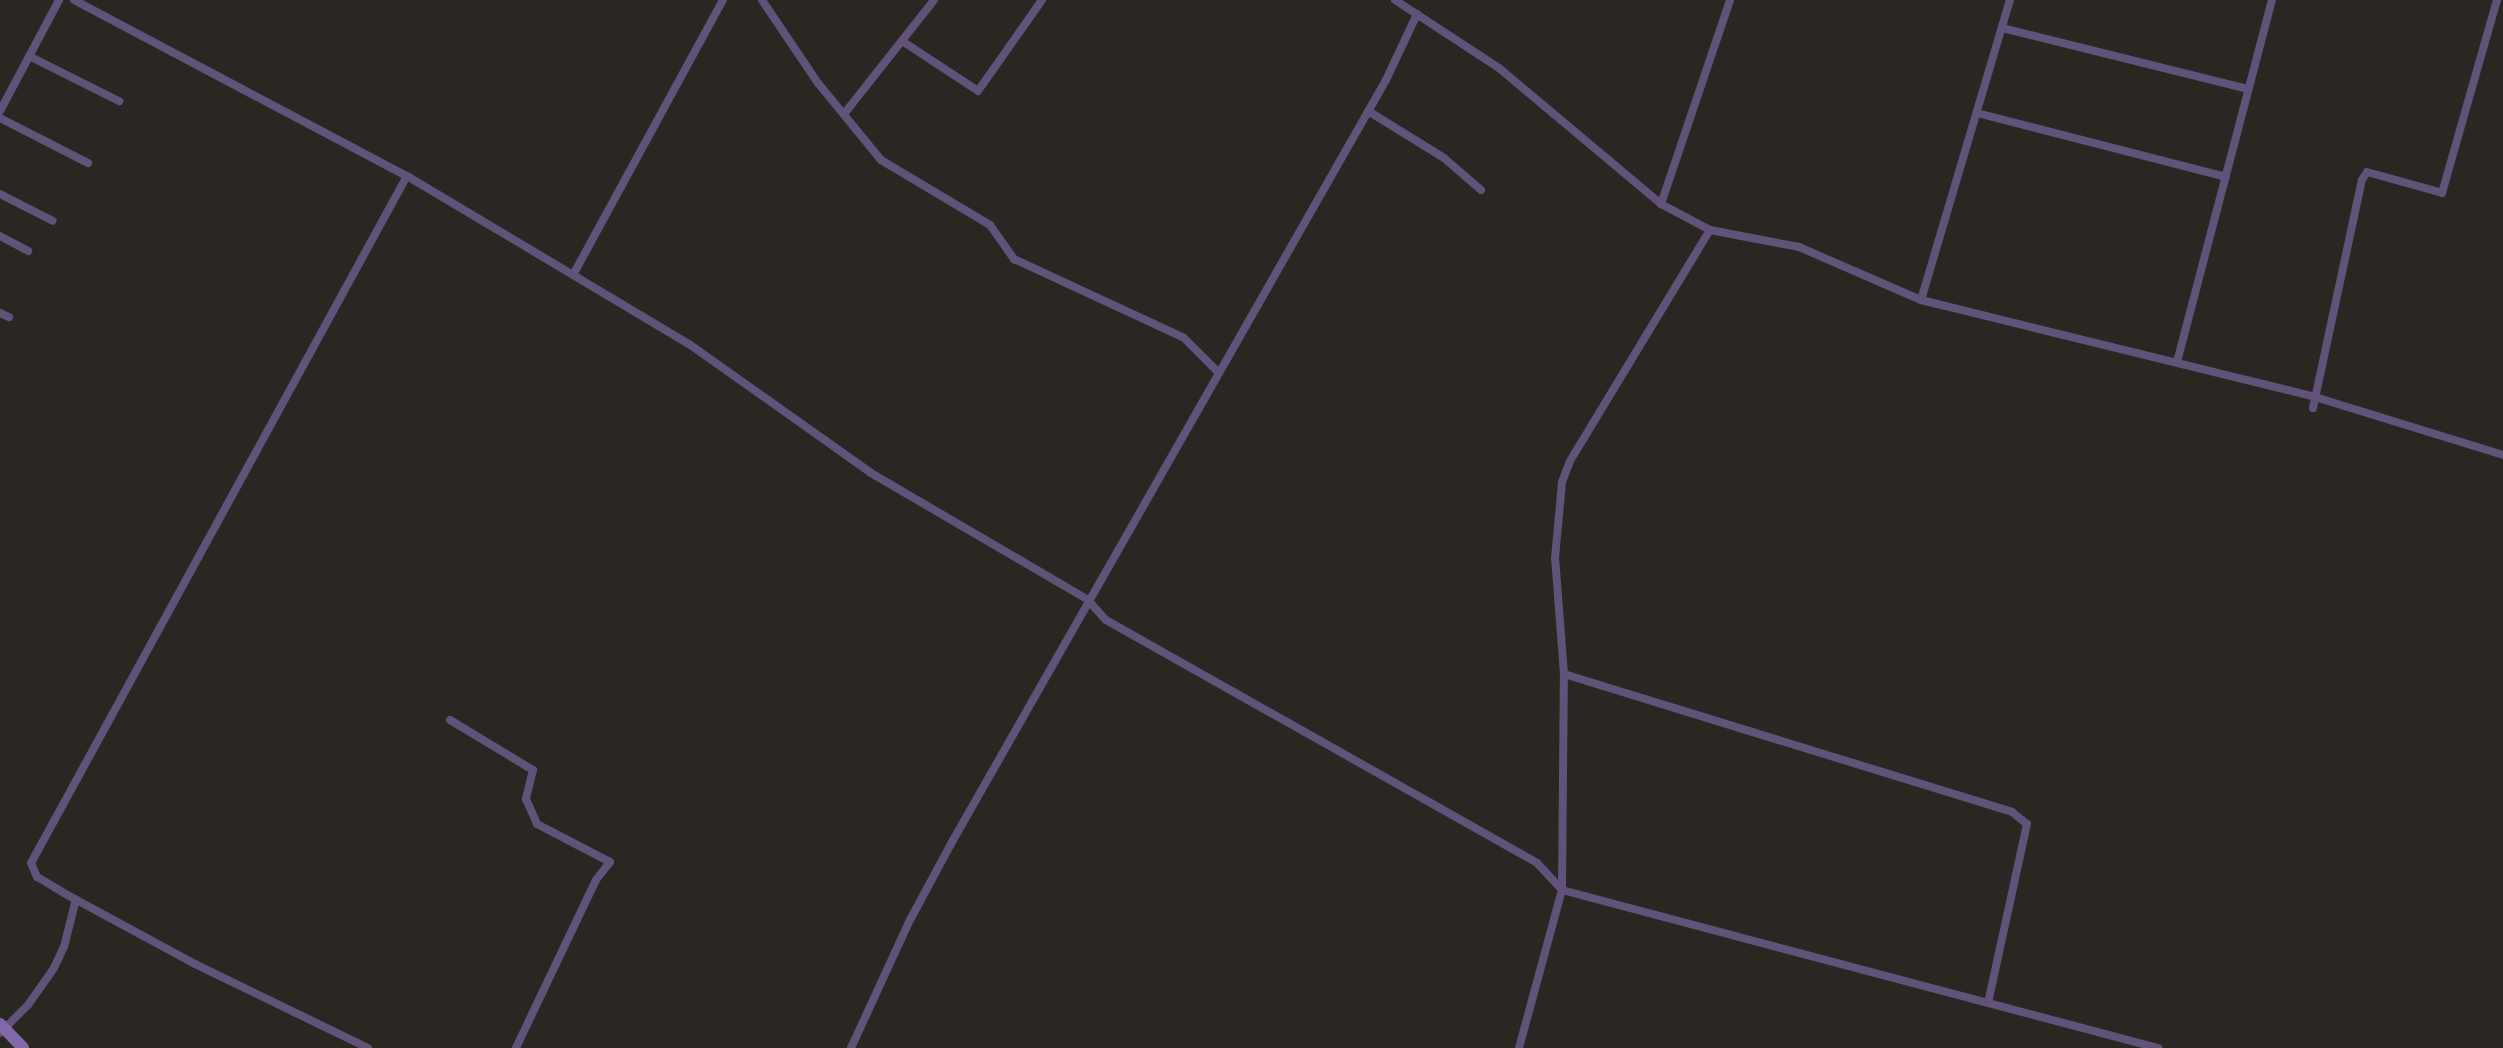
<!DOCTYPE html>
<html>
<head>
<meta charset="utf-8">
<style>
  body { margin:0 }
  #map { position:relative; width:2503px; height:1048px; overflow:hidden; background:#2a2621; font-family:Ubuntu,sans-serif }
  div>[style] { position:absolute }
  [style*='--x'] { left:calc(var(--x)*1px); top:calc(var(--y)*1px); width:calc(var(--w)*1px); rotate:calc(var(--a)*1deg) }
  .street>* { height:8px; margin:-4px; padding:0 4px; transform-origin:4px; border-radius:4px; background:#605279 }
  .secondary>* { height:12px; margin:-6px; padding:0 6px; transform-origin:6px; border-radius:6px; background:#8169a7 }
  span { translate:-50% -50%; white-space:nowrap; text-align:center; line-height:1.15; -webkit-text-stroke:6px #2a2621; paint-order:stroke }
</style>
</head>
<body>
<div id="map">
  <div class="street">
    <i style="--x:74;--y:0;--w:377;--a:27.9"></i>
    <i style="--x:407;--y:176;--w:328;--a:30.8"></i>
    <i style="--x:689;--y:344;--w:223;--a:35.3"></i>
    <i style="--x:871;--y:473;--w:250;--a:30.3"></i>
    <i style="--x:1087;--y:599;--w:28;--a:48"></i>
    <i style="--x:1106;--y:620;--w:495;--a:29.4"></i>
    <i style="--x:1537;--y:863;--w:37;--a:47"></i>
    <i style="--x:1562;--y:890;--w:617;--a:14.85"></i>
    <i style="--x:762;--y:0;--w:100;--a:56"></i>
    <i style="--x:818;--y:83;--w:99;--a:50.7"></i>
    <i style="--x:881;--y:160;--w:127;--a:30.8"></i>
    <i style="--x:990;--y:225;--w:42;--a:54.8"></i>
    <i style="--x:1014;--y:259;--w:187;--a:24.9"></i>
    <i style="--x:1184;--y:338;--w:49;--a:45"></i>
    <i style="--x:1395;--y:0;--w:124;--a:33.2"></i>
    <i style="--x:1499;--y:68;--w:212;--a:40"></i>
    <i style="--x:1661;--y:204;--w:55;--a:28"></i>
    <i style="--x:1710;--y:230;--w:91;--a:10.8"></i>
    <i style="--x:1799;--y:247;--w:133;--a:23.5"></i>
    <i style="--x:1921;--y:300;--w:406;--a:13.8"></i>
    <i style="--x:2315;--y:397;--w:197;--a:17.1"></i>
    <i style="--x:2002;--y:28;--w:254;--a:13.9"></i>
    <i style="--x:902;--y:41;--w:91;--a:33.3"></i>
    <i style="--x:978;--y:91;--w:111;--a:-54.9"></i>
    <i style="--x:29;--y:56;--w:101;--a:26.6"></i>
    <i style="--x:0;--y:111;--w:126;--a:-62"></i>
    <i style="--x:1368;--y:111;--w:89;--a:31.7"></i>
    <i style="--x:1444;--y:158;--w:49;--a:40.9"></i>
    <i style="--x:1977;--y:113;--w:257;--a:14.4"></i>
    <i style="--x:844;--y:114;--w:145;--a:-51.7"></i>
    <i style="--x:0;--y:118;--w:99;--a:27.1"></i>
    <i style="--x:0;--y:194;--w:59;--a:27"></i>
    <i style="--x:1661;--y:204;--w:215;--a:-71.3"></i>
    <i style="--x:0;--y:236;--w:32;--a:28"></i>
    <i style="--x:573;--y:275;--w:313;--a:-61.4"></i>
    <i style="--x:1921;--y:300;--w:313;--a:-73.5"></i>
    <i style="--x:0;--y:313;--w:10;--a:24"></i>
    <i style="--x:2177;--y:362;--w:374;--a:-75.3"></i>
    <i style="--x:2313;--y:408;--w:233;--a:-77.9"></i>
    <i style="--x:2362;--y:180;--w:9;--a:-58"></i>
    <i style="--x:2367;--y:172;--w:78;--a:15.6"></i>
    <i style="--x:2442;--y:193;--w:201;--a:-74.1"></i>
    <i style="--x:1564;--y:674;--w:469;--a:17.1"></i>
    <i style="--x:2012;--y:812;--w:19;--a:39"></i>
    <i style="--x:2027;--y:824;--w:183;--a:102.3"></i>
    <i style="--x:450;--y:720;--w:97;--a:31.1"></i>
    <i style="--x:533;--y:770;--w:30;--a:104"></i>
    <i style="--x:526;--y:799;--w:27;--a:66"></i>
    <i style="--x:537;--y:824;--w:82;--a:27.5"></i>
    <i style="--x:610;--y:862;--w:23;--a:128"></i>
    <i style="--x:596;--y:880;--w:186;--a:115.5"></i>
    <i style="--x:0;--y:1033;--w:40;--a:-45"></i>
    <i style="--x:28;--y:1005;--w:45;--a:-54.9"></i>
    <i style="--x:54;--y:968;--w:23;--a:-65"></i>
    <i style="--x:64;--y:947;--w:49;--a:-76"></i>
    <i style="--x:368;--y:1048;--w:192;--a:-154.1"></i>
    <i style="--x:195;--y:964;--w:143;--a:-151.6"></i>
    <i style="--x:69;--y:896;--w:37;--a:-149"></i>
    <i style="--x:37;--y:877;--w:15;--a:-113"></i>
    <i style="--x:31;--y:863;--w:783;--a:-61.31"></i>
    <i style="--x:851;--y:1048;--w:141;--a:-65.3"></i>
    <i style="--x:910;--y:920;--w:89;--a:-61.7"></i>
    <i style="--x:952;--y:842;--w:877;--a:-60.34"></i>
    <i style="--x:1386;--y:80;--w:73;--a:-64.8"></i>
    <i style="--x:1519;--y:1048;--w:164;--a:-74.8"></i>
    <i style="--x:1562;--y:890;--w:216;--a:-89.5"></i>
    <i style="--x:1564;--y:674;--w:116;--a:-94.4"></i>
    <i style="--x:1555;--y:558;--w:76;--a:-84.7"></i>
    <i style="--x:1562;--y:482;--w:22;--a:-69"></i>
    <i style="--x:1570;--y:461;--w:270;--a:-58.8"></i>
  </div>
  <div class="secondary">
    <i style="--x:0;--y:1024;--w:33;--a:46"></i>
  </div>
</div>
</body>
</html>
